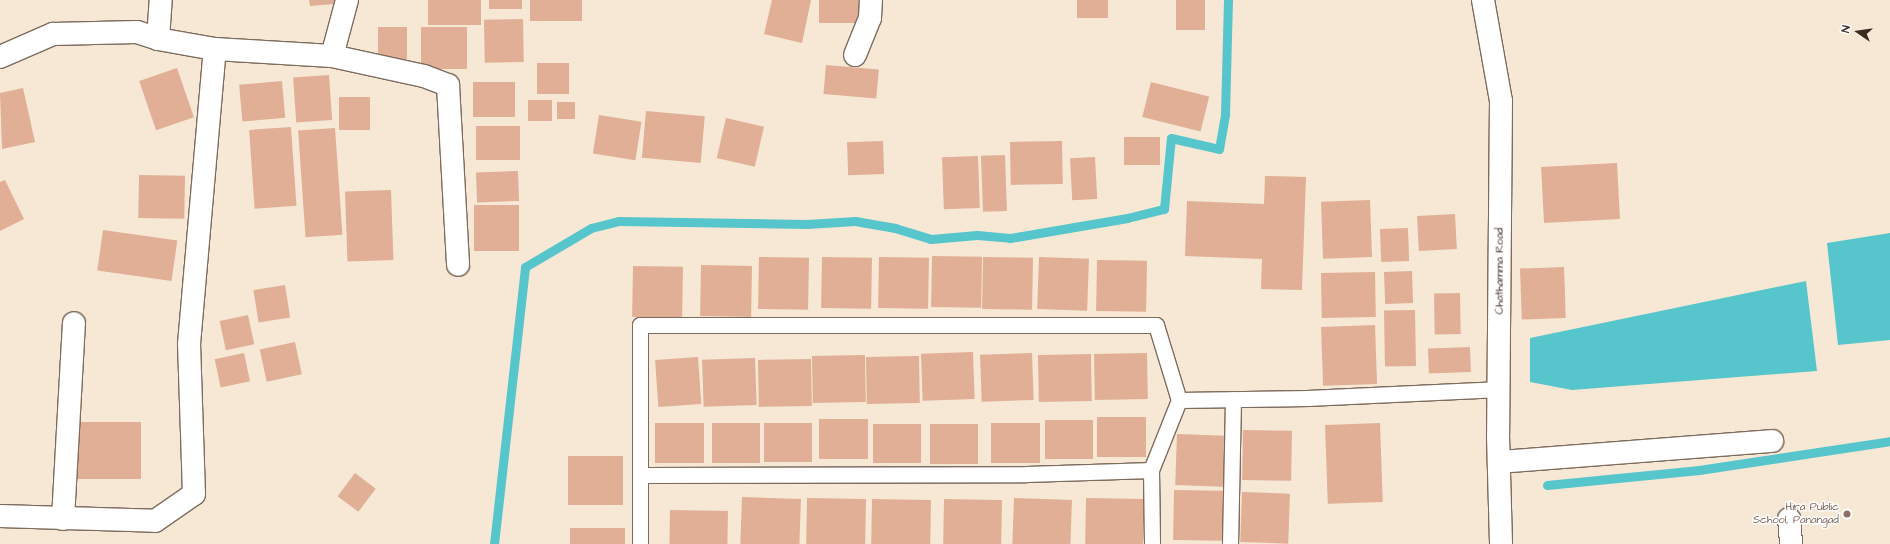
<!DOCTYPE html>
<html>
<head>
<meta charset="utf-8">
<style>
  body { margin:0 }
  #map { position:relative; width:1890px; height:544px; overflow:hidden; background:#f7e8d5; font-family:"Architects Daughter",sans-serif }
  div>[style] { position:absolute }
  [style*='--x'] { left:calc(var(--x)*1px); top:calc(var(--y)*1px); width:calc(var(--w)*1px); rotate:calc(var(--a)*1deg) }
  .water>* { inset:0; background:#57c5cc }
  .stream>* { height:9px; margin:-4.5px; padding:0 4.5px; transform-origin:4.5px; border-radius:4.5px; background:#57c5cc }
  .building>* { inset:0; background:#e0af96; transform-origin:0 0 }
  .roads { filter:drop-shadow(1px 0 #7d6c5e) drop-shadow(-1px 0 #7d6c5e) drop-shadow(0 1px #7d6c5e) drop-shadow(0 -1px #7d6c5e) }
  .lane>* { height:15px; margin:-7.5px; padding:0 7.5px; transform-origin:7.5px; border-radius:7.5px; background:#fff }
  .street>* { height:22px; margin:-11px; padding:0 11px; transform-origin:11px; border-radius:11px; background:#fff }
  .dots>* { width:11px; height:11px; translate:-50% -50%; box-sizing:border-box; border:2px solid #fff; border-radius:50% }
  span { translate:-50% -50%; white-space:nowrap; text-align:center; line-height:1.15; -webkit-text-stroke:3px #fff; paint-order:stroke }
  .street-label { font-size:11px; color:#3b2a1e }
  .education-label { font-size:11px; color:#785e54 }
  .right { translate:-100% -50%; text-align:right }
  .north { position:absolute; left:1838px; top:12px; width:40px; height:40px; -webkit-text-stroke:3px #fff; paint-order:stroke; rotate:283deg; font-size:11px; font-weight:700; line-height:16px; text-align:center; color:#3b2a1e }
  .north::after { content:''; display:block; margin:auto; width:14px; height:18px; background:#3b2a1e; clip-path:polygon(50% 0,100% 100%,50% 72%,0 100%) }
</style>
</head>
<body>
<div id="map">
  <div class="water">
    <i style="clip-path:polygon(1890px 233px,1890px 340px,1838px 345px,1827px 243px)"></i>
    <i style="clip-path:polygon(1806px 281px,1817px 371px,1572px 390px,1530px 382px,1530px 338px)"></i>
  </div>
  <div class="stream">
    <i style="--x:1547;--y:485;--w:153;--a:-5.6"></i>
    <i style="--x:1699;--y:470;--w:193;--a:-8.6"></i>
    <i style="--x:494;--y:544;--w:279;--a:-83.6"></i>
    <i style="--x:525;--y:267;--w:77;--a:-30.6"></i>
    <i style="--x:591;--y:228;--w:29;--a:-14"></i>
    <i style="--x:619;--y:221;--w:188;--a:0.9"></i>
    <i style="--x:807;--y:224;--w:48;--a:-3.6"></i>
    <i style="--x:855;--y:221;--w:41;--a:9.9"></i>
    <i style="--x:895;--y:228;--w:38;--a:17"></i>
    <i style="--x:931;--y:239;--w:46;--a:-5"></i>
    <i style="--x:977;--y:235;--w:33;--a:5"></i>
    <i style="--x:1010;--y:238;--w:119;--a:-9.7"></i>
    <i style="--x:1127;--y:218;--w:38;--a:-14"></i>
    <i style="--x:1164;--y:209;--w:71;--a:-84.4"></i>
    <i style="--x:1171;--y:138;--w:49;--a:12.9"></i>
    <i style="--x:1219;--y:149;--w:36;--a:-80"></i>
    <i style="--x:1225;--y:114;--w:114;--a:-88.5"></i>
  </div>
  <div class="building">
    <i style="clip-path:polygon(309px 0,335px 0,335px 4px,310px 6px)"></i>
    <i style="left:428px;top:0;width:53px;height:25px"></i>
    <i style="left:489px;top:0;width:33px;height:9px"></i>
    <i style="left:530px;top:0;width:52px;height:21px"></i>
    <i style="clip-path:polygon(772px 0,811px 0,802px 43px,764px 34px)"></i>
    <i style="left:819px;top:0;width:42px;height:23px"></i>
    <i style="left:1077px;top:0;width:31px;height:18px"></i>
    <i style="left:1176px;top:0;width:29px;height:30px"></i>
    <i style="left:523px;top:19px;width:43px;height:39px;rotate:89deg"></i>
    <i style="left:378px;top:27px;width:29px;height:32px"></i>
    <i style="left:467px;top:27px;width:42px;height:46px;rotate:90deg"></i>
    <i style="left:537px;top:63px;width:32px;height:31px"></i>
    <i style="left:826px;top:65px;width:53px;height:29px;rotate:5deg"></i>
    <i style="left:177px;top:68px;width:52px;height:40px;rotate:71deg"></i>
    <i style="left:329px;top:75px;width:45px;height:36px;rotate:86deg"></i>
    <i style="left:282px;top:81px;width:37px;height:43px;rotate:85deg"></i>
    <i style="left:473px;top:82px;width:42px;height:35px"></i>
    <i style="left:1151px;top:82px;width:60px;height:36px;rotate:14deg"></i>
    <i style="clip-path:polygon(23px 88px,35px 142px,2px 149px,0 93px)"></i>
    <i style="left:370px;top:97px;width:33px;height:31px;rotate:90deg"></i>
    <i style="left:528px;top:100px;width:24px;height:21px"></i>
    <i style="left:557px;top:102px;width:18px;height:17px"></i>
    <i style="left:646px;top:111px;width:59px;height:47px;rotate:5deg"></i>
    <i style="left:599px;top:115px;width:43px;height:39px;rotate:9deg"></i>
    <i style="left:726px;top:118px;width:39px;height:41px;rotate:13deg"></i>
    <i style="left:520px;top:126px;width:34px;height:44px;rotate:90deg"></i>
    <i style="left:291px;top:127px;width:79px;height:42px;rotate:86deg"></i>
    <i style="left:335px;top:128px;width:107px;height:37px;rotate:86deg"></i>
    <i style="left:1160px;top:137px;width:28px;height:36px;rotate:90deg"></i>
    <i style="left:883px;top:141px;width:33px;height:36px;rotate:88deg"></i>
    <i style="left:1062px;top:141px;width:43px;height:52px;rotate:89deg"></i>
    <i style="left:1005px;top:155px;width:56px;height:24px;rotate:88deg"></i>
    <i style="left:978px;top:156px;width:52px;height:36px;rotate:88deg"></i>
    <i style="left:1095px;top:157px;width:42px;height:25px;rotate:87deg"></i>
    <i style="left:1617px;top:163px;width:56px;height:76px;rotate:87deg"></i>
    <i style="left:518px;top:171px;width:30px;height:42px;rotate:88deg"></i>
    <i style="left:139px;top:175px;width:46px;height:43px;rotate:1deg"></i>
    <i style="clip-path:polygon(1265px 176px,1306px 177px,1302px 290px,1261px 289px,1262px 259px,1185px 256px,1187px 201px,1264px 204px)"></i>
    <i style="clip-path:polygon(5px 180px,24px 219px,0 231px,0 182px)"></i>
    <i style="left:391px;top:190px;width:70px;height:46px;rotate:88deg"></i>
    <i style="left:1370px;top:200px;width:57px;height:49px;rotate:88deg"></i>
    <i style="left:474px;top:205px;width:45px;height:46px"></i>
    <i style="left:1455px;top:214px;width:35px;height:38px;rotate:87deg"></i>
    <i style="left:1408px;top:228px;width:33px;height:28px;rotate:88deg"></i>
    <i style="left:103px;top:230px;width:75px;height:41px;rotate:8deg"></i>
    <i style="left:932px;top:256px;width:50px;height:51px;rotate:1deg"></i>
    <i style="left:759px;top:257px;width:50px;height:52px;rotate:1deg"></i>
    <i style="left:822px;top:257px;width:50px;height:51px;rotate:1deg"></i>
    <i style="left:879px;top:257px;width:50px;height:51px;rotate:1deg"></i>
    <i style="left:983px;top:257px;width:50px;height:52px;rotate:1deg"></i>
    <i style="left:1039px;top:257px;width:50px;height:52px;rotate:2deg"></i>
    <i style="left:1097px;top:260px;width:50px;height:51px;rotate:1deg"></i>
    <i style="left:701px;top:265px;width:51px;height:51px;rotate:1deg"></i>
    <i style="left:633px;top:266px;width:50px;height:51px;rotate:1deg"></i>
    <i style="left:1564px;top:267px;width:51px;height:44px;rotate:88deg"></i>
    <i style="left:1412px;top:271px;width:32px;height:28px;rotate:88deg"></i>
    <i style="left:1375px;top:272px;width:45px;height:54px;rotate:89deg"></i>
    <i style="left:285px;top:285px;width:33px;height:32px;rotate:81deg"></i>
    <i style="left:1460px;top:293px;width:41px;height:26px;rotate:89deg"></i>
    <i style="left:1415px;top:310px;width:56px;height:31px;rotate:89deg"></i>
    <i style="left:248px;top:315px;width:30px;height:29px;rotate:78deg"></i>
    <i style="left:1375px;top:325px;width:59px;height:54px;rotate:88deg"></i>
    <i style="left:295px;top:342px;width:33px;height:36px;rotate:78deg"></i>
    <i style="left:1470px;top:347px;width:25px;height:42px;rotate:88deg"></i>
    <i style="left:973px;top:352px;width:47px;height:52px;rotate:88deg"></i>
    <i style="left:244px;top:353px;width:29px;height:30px;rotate:78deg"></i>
    <i style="left:1032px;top:353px;width:47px;height:52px;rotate:88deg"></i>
    <i style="left:1147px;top:353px;width:46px;height:53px;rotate:89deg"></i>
    <i style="left:1091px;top:354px;width:47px;height:53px;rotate:89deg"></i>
    <i style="left:865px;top:355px;width:47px;height:53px;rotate:89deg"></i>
    <i style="left:919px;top:356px;width:47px;height:53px;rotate:89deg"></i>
    <i style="left:698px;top:357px;width:47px;height:43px;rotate:86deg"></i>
    <i style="left:755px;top:358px;width:47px;height:53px;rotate:88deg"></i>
    <i style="left:811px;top:359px;width:47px;height:53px;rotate:89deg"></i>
    <i style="left:1097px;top:417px;width:49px;height:40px"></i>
    <i style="left:819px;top:419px;width:49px;height:40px"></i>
    <i style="left:1045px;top:420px;width:48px;height:39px"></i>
    <i style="left:78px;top:422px;width:63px;height:57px"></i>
    <i style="left:655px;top:423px;width:49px;height:40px"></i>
    <i style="left:760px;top:423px;width:40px;height:48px;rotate:90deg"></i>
    <i style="left:764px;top:423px;width:48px;height:39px"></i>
    <i style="left:991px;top:423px;width:49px;height:40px"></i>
    <i style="left:1380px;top:423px;width:79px;height:55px;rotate:88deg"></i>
    <i style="left:873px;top:424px;width:48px;height:39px"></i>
    <i style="left:930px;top:424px;width:48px;height:40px"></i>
    <i style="left:1243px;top:430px;width:49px;height:50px;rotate:1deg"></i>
    <i style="left:1177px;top:434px;width:48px;height:51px;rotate:2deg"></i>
    <i style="left:568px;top:456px;width:55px;height:49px"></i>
    <i style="left:355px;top:473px;width:26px;height:29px;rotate:37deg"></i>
    <i style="left:1174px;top:490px;width:49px;height:50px;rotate:1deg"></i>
    <i style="left:1242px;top:492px;width:48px;height:50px;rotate:2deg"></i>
    <i style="left:742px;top:497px;width:59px;height:47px;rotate:2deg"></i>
    <i style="left:807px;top:498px;width:59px;height:46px;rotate:1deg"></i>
    <i style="left:1014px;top:498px;width:58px;height:46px;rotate:2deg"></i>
    <i style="left:1086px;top:498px;width:58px;height:46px;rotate:1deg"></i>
    <i style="left:872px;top:499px;width:59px;height:45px;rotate:1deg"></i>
    <i style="left:944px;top:499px;width:58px;height:45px;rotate:1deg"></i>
    <i style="left:670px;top:510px;width:58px;height:34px;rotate:1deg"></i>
    <i style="left:570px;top:528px;width:55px;height:16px"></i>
  </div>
  <div class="roads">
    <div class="lane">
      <i style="--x:1151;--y:470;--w:74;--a:89.2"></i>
      <i style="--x:641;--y:475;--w:385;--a:-0.1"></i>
      <i style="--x:1026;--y:474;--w:125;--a:-1.8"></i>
      <i style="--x:1151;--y:470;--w:75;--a:-68.2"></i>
      <i style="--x:640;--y:544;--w:219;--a:-90"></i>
      <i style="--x:640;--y:325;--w:516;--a:0"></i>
      <i style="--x:1156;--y:325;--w:78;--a:73"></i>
      <i style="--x:1179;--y:400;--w:130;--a:-0.9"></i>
      <i style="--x:1309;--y:398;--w:190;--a:-2.7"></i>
      <i style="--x:1230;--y:544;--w:145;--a:-88.8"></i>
    </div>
    <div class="street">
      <i style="--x:1483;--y:0;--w:103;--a:79.9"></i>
      <i style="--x:1501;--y:101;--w:335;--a:90.5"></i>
      <i style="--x:1498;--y:436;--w:108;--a:88.4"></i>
      <i style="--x:158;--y:39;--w:39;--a:-86"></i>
      <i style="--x:855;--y:55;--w:40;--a:-68"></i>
      <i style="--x:870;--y:18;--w:18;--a:-87"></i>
      <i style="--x:332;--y:56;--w:58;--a:-75"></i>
      <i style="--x:0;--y:57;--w:58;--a:-23.5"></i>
      <i style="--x:53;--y:34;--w:84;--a:-1.4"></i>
      <i style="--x:137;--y:32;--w:22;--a:18"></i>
      <i style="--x:158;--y:39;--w:58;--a:10"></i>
      <i style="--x:215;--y:49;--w:117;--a:3.4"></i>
      <i style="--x:332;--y:56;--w:94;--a:12.3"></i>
      <i style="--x:424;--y:76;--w:26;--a:21"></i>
      <i style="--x:448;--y:85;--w:180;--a:86.8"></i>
      <i style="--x:1499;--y:462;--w:274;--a:-4.4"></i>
      <i style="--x:0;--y:516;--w:155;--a:1.8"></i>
      <i style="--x:155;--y:521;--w:47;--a:-34.7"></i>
      <i style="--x:194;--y:494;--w:150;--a:-91.9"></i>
      <i style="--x:189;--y:344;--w:296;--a:-85"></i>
      <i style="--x:63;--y:519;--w:196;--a:-86.8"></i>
      <i style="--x:1789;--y:519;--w:25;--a:85"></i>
    </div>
  </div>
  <div class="dots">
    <i style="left:1847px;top:514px;background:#8d6e63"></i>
  </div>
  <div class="street-label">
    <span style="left:1500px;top:271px;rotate:-90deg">Chathamma Road</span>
  </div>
  <div class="education-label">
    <span class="right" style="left:1839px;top:514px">Hira Public<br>School, Panangad</span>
  </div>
  <div class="north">N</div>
</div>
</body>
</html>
